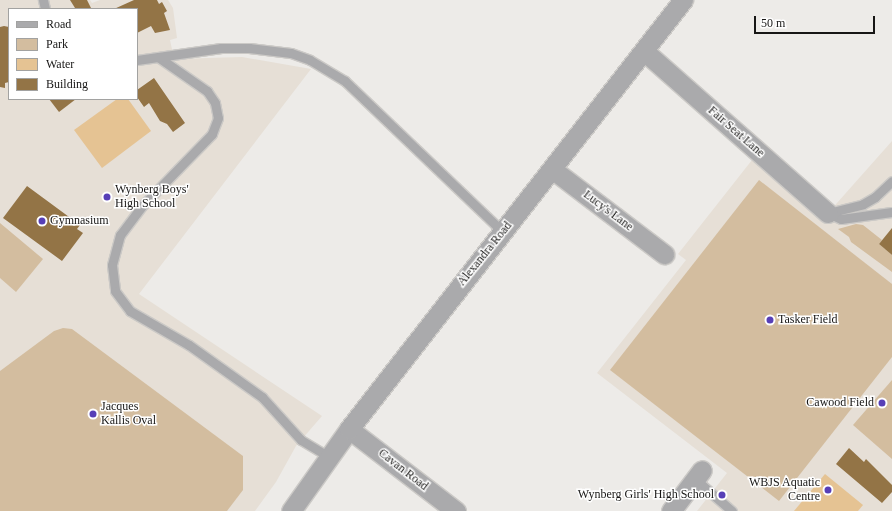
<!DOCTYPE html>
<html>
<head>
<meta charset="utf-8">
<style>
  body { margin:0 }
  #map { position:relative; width:892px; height:511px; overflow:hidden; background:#edebe8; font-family:Georgia,serif }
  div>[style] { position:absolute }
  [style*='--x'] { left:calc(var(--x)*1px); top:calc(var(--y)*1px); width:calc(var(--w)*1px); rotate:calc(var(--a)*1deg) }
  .built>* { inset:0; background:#e6dfd6 }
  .green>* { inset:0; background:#d3bd9f }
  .water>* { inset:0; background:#e5c393 }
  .building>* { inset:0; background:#937446 }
  .roads { filter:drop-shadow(1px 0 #cbc9c6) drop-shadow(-1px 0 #cbc9c6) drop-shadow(0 1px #cbc9c6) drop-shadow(0 -1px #cbc9c6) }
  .service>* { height:9px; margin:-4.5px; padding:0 4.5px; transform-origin:4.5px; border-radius:4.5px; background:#aaaaac }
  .minor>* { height:19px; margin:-9.5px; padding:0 9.5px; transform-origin:9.5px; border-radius:9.5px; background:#aaaaac }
  .dots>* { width:11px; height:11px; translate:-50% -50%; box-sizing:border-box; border:2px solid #fff; border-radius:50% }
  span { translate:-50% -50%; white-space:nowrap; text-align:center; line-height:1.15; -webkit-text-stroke:3px #fff; paint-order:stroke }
  .street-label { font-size:12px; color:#171615 }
  .poi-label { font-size:12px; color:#171615 }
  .left { translate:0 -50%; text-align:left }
  .right { translate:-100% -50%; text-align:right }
  .legend { position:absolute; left:8px; top:8px; width:130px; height:92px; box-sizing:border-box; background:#fff; border:1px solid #a2a2a1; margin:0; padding:5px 7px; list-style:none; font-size:12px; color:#171615 }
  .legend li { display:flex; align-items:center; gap:8px; height:20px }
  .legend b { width:20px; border:1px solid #a2a2a1 }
  .scale { position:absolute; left:754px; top:16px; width:121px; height:18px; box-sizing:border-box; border:2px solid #171615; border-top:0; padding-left:5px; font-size:12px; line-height:14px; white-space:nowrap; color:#171615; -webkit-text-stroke:3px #fff; paint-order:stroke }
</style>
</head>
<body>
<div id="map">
  <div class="built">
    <i style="clip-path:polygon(evenodd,0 0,90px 0,92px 3px,100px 0,168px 0,173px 8px,177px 38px,170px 40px,174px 59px,242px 57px,311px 69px,139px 294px,322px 416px,296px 446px,276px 482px,255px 511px,0 511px,0 0,9px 9px,137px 9px,137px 99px,9px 99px,9px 9px)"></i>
    <i style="clip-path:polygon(892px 141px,892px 511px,697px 511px,727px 473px,597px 373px,686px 260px,678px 254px,752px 160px,821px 221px)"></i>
  </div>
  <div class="green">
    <i style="clip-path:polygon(759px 180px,892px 284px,892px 357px,779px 501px,610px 370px)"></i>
    <i style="clip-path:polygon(0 223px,43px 259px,16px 292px,0 278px)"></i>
    <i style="clip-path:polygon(856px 224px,863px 225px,882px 240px,879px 244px,892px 255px,892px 272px,851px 242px,849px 237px,838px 229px)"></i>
    <i style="clip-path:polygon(63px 328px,72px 329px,243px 456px,243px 490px,227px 511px,0 511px,0 371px,54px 331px)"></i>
    <i style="clip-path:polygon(892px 380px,892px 459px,853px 425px)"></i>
  </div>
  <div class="water">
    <i style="clip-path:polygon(117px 99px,128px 99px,151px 131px,102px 168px,74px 130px)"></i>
    <i style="clip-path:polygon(825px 474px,863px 505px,858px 511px,794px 511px)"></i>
  </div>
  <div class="building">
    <i style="clip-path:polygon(70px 0,87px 0,91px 8px,72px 9px,75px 8px)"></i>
    <i style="clip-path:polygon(134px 0,157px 0,159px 4px,162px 2px,167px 11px,164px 13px,170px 30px,155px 33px,151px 26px,137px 33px,137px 9px,114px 9px)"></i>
    <i style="clip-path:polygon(4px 26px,9px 27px,9px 82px,5px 83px,5px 88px,0 87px,0 27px)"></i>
    <i style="clip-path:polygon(154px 78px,185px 123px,173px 132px,167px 124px,160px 121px,149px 103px,144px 107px,137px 97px,137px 90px)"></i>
    <i style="clip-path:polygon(49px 99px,76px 99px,59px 112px)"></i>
    <i style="clip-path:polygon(27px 186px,80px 225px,77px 229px,83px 233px,62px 261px,3px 218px)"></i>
    <i style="clip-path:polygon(892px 228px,892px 255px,879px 244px)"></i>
    <i style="clip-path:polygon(849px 448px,864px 462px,866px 459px,892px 485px,892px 492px,882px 503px,836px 464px)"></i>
  </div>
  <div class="roads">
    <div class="service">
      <i style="--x:43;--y:0;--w:9;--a:77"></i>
      <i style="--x:158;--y:57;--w:60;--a:34.8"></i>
      <i style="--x:207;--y:91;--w:14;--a:56"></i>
      <i style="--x:215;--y:103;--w:15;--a:79"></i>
      <i style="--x:218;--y:118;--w:17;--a:111"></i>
      <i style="--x:212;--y:134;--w:100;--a:134.2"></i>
      <i style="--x:142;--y:206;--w:36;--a:127"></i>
      <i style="--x:120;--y:235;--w:31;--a:105"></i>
      <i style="--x:112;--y:265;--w:26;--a:83"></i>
      <i style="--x:115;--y:291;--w:25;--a:53"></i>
      <i style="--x:130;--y:311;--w:68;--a:30"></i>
      <i style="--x:189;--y:345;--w:90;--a:35.5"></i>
      <i style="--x:262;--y:397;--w:58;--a:47.8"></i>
      <i style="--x:301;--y:440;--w:33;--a:31"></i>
      <i style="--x:137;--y:60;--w:85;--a:-8.1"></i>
      <i style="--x:221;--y:48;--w:28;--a:0"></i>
      <i style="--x:249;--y:48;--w:42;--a:6.8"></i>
      <i style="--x:291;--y:53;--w:20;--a:20"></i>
      <i style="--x:310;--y:60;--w:41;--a:31"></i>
      <i style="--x:345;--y:81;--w:219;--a:43.7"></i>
      <i style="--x:828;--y:213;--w:36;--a:-14"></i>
      <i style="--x:863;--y:204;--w:14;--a:-30"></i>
      <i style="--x:875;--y:197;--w:23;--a:-43"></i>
      <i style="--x:828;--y:213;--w:14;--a:25"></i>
      <i style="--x:841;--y:219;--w:51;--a:-7.8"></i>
      <i style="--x:695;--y:479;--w:49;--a:40.9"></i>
    </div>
    <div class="minor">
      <i style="--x:644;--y:51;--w:245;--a:41.4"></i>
      <i style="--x:552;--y:169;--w:141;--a:37.2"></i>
      <i style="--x:349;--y:429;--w:135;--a:37.5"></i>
      <i style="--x:291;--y:511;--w:100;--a:-54.7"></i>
      <i style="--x:349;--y:429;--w:544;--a:-52.1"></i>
      <i style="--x:671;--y:511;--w:51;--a:-52.9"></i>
    </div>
  </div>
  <div class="dots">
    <i style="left:107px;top:197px;background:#573fb7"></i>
    <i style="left:42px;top:221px;background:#573fb7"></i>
    <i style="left:770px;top:320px;background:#573fb7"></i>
    <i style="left:882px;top:403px;background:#573fb7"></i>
    <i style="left:93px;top:414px;background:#573fb7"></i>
    <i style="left:828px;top:490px;background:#573fb7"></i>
    <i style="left:722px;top:495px;background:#573fb7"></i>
  </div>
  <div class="street-label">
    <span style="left:736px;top:132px;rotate:41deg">Fair Seat Lane</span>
    <span style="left:608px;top:211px;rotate:37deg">Lucy's Lane</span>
    <span style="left:485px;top:254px;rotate:-51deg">Alexandra Road</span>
    <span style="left:403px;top:470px;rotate:38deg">Cavan Road</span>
  </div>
  <div class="poi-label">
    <span class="left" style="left:115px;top:197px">Wynberg Boys'<br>High School</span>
    <span class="left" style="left:50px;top:221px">Gymnasium</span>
    <span class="left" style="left:778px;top:320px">Tasker Field</span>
    <span class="right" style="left:874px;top:403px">Cawood Field</span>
    <span class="left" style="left:101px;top:414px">Jacques<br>Kallis Oval</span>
    <span class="right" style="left:820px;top:490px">WBJS Aquatic<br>Centre</span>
    <span class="right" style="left:714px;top:495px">Wynberg Girls' High School</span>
  </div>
  <ul class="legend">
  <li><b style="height:5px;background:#aaaaac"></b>Road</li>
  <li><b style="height:11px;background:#d3bd9f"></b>Park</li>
  <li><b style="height:11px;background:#e5c393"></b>Water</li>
  <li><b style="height:11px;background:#937446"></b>Building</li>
  </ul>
  <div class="scale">50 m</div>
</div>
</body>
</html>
